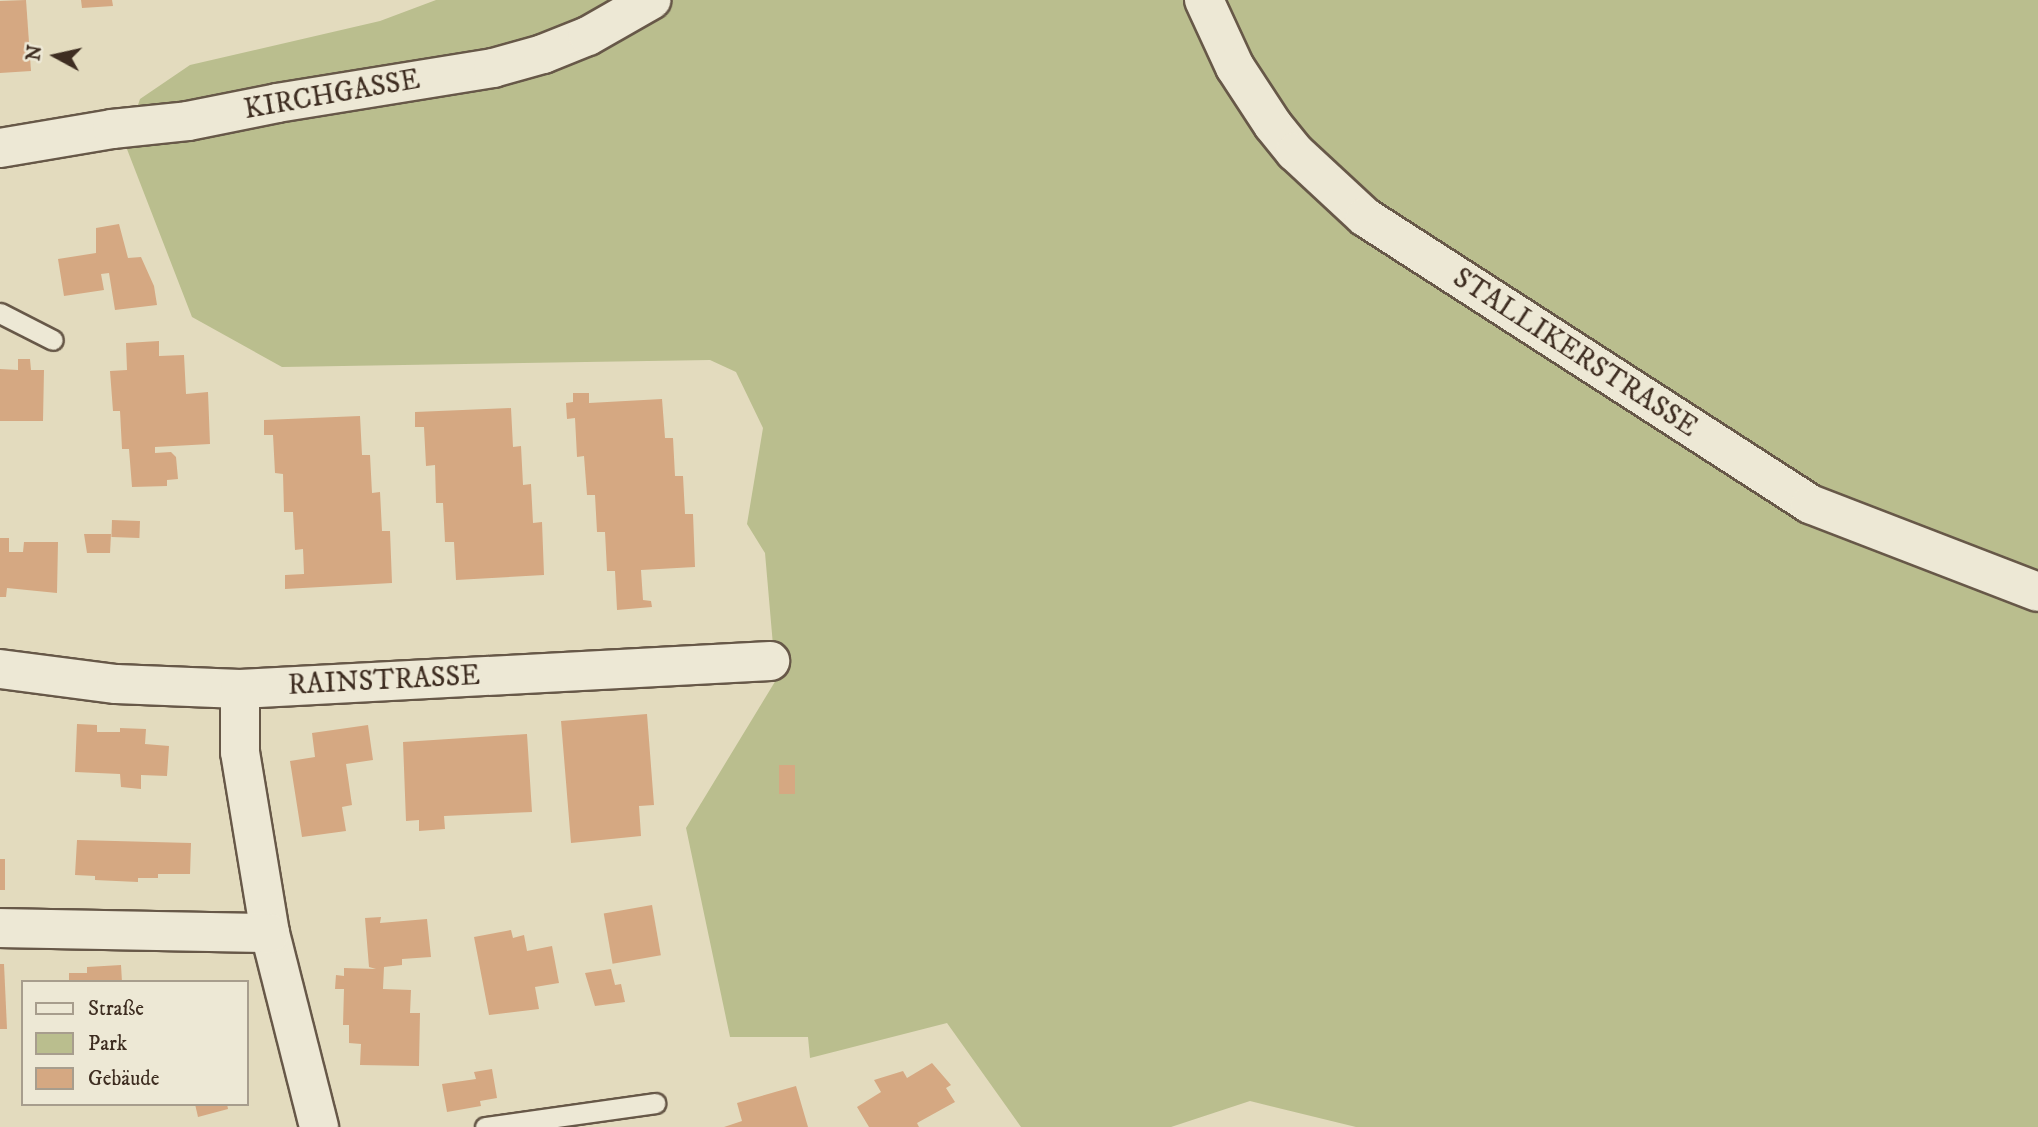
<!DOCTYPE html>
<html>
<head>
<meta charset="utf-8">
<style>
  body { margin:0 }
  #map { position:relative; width:2038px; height:1127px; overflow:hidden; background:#e3dbbe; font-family:"IM FELL DW Pica",serif }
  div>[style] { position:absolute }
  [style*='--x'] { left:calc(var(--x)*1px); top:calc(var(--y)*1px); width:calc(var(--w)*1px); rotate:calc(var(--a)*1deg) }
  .green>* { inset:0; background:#babe8e }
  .building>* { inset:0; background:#d5a882; transform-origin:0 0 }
  .roads { filter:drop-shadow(2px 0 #675848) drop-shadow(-2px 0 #675848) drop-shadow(0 2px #675848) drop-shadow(0 -2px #675848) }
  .service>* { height:19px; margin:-9.5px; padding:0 9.5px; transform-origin:9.5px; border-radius:9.5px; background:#ede8d5 }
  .minor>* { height:38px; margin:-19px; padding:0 19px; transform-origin:19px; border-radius:19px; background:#ede8d5 }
  .tertiary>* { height:38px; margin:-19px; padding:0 19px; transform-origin:19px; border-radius:19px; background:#ede8d5 }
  span { translate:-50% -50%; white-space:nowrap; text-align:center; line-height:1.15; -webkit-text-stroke:5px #ede8d5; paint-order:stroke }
  .street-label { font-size:28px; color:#3e2d21 }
  .legend { position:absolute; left:21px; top:980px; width:228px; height:126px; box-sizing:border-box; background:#ede8d5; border:2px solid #a79d8d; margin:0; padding:9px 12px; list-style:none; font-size:21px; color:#3e2d21 }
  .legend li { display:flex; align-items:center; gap:14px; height:35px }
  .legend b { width:35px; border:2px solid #a79d8d }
  .north { position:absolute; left:21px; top:21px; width:70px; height:70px; -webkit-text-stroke:5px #ede8d5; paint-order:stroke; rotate:278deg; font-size:19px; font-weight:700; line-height:28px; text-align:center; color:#3e2d21 }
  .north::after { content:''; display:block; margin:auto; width:24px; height:32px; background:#3e2d21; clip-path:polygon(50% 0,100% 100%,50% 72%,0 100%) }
</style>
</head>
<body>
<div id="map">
  <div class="green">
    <i style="clip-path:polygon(436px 0,2038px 0,2038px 1127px,1356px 1127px,1250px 1101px,1171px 1127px,1021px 1127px,947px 1023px,810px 1058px,808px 1037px,730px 1037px,686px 828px,776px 680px,765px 553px,747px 524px,763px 428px,736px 372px,710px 360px,282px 367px,192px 317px,125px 144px,140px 99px,190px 65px,380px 21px)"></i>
  </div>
  <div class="building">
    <i style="clip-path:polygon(26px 0,31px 71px,0 73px,0 1px)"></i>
    <i style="clip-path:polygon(81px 0,112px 0,113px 6px,82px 8px)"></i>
    <i style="clip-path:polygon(119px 224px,128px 258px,141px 257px,154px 286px,157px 305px,115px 310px,109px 273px,101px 274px,104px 290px,64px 296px,58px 259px,96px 253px,96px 228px)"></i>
    <i style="clip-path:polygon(159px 341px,159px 356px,184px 355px,186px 394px,208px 392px,210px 444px,155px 447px,155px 453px,171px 452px,176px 457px,178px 479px,167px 480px,167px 486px,132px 487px,129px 449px,122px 449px,120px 411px,113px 411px,110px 371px,127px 370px,126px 343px)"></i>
    <i style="clip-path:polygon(18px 359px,30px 359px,31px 370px,44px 370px,43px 421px,0 421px,0 369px,18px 370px)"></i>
    <i style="clip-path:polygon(573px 393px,589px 393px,589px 403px,662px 399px,665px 438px,673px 438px,675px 476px,683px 476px,685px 514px,693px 514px,695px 567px,641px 570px,643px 600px,651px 601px,652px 607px,617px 610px,615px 571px,607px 571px,605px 532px,597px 532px,595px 495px,587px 495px,584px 456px,577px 457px,575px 418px,567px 419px,566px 403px,573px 402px)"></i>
    <i style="clip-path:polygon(511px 408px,513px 447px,521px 446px,523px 485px,531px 484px,533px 523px,542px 522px,544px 575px,456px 580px,454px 542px,445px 542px,443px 503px,436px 503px,435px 465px,426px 466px,424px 427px,415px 427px,415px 412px)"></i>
    <i style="clip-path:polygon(360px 416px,362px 455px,370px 455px,372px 493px,380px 492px,382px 531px,390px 531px,392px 583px,285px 589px,285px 575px,304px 574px,303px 549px,295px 550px,293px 512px,284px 512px,283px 474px,275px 473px,273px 435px,264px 435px,264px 420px)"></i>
    <i style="left:112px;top:520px;width:28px;height:17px;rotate:2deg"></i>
    <i style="clip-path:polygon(84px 534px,111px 534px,110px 553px,87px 553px)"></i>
    <i style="clip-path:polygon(0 538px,9px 538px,9px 552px,23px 552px,24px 542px,58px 542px,57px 593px,7px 588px,6px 597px,0 597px)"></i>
    <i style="clip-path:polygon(647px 714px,654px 805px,639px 806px,641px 836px,571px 843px,561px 721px)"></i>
    <i style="clip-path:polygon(77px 724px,97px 725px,97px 732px,120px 732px,120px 728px,146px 729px,145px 744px,169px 746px,167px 776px,141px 775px,141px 789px,121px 787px,120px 774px,75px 772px)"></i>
    <i style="clip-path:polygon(368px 725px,373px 760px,346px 764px,352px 805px,342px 807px,346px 831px,302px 837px,290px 761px,315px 757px,312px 733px)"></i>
    <i style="clip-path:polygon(527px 734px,532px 812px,444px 816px,445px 829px,419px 831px,419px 820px,406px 821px,403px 742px)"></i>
    <i style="left:779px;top:765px;width:16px;height:29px"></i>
    <i style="clip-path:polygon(77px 840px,191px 843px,190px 874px,158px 874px,158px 878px,138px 878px,138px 882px,95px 880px,95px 876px,75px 875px)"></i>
    <i style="left:0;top:859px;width:5px;height:31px"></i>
    <i style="left:652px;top:905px;width:51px;height:49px;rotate:80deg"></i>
    <i style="clip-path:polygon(381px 917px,380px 923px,427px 919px,431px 957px,402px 959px,402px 965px,384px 967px,383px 989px,411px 990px,410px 1013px,420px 1013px,419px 1066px,360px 1065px,361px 1044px,349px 1043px,349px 1025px,343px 1025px,344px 989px,335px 989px,336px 975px,344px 976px,344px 968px,376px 969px,369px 967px,365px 918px)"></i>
    <i style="clip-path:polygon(511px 930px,513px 938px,524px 935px,527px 951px,552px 946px,559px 983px,535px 987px,539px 1009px,489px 1015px,474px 937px)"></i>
    <i style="clip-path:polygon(0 964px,4px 964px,7px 1029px,0 1029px)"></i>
    <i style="clip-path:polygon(121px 965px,122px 982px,69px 982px,69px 973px,87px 973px,87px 967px)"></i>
    <i style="clip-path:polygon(611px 969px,615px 985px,621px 984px,625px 1002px,595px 1006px,585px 973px)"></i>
    <i style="clip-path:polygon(932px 1063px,951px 1085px,946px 1088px,955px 1102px,917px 1123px,919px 1127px,869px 1127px,857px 1107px,881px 1092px,874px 1080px,903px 1071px,907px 1078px)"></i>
    <i style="clip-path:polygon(492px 1069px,497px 1098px,480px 1101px,481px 1106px,447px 1112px,442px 1084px,476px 1079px,474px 1072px)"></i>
    <i style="clip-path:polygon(796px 1086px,808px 1127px,724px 1127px,742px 1121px,737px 1103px)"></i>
    <i style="clip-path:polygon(195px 1104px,227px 1104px,228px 1109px,198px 1117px)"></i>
  </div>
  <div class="roads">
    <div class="service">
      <i style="--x:0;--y:313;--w:59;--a:27"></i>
      <i style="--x:485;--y:1127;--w:172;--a:-8"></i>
    </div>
    <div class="minor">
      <i style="--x:0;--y:669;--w:117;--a:7.4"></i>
      <i style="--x:116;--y:684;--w:124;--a:2.3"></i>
      <i style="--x:240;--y:689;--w:531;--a:-3.02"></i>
      <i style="--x:240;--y:689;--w:63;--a:90"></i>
      <i style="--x:240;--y:752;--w:183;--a:80.6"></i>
      <i style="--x:270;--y:933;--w:200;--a:75.8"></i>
      <i style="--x:0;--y:928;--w:270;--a:1.1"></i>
    </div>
    <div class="tertiary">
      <i style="--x:1204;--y:0;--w:74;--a:65.2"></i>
      <i style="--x:1235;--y:67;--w:69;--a:56.8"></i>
      <i style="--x:1273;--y:125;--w:35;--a:51"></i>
      <i style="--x:1295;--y:152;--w:96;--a:42.9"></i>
      <i style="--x:1365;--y:217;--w:530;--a:32.82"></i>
      <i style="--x:1810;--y:504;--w:244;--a:21.1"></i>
      <i style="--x:0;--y:148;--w:114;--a:-9.6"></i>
      <i style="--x:112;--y:129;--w:76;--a:-6"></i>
      <i style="--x:188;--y:121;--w:91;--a:-11.4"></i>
      <i style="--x:277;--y:103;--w:219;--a:-9.2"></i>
      <i style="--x:493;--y:68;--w:52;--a:-15.6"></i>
      <i style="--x:543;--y:54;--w:48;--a:-21.8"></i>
      <i style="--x:588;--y:36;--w:73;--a:-29.7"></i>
    </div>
  </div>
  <div class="street-label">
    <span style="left:332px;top:95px;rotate:-10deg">KIRCHGASSE</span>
    <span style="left:1575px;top:353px;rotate:33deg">STALLIKERSTRASSE</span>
    <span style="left:384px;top:681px;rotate:-3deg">RAINSTRASSE</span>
  </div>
  <ul class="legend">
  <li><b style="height:9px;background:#ede8d5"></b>Straße</li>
  <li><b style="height:19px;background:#babe8e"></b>Park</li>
  <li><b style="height:19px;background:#d5a882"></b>Gebäude</li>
  </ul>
  <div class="north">N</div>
</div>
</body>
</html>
